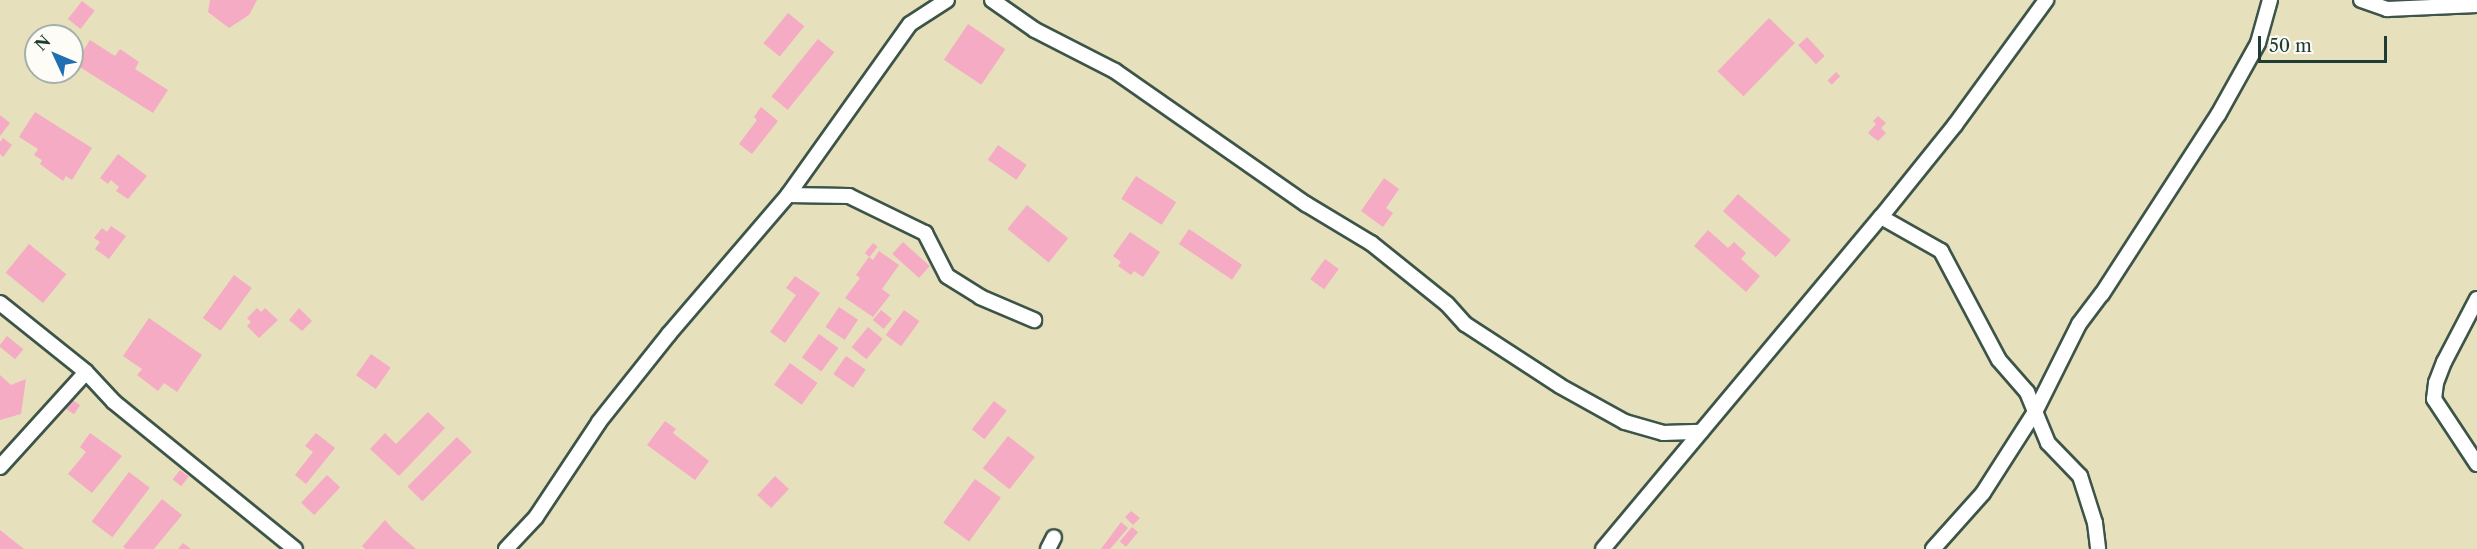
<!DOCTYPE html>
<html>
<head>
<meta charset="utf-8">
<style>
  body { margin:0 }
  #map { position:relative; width:2477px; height:549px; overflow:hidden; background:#e6e0bc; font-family:"Libre Caslon Text",serif }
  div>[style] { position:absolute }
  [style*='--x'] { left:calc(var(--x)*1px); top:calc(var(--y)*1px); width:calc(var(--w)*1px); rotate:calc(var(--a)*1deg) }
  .building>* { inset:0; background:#f5abc4; transform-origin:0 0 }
  .roads { filter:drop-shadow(2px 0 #3d5548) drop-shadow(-2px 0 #3d5548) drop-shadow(0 2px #3d5548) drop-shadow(0 -2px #3d5548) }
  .minor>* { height:14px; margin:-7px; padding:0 7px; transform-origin:7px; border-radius:7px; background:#fff }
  span { translate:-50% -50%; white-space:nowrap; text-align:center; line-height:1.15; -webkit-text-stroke:6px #fdfcf7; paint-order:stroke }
  .north { position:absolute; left:24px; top:24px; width:60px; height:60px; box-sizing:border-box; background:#fdfcf7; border:2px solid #a4b0a9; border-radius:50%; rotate:314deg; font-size:16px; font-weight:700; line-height:24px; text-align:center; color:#1f3d34 }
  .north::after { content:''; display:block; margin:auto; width:21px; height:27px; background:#1f6fb2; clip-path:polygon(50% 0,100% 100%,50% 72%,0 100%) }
  .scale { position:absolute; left:2258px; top:36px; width:129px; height:27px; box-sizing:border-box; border:3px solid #1f3d34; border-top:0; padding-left:8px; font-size:18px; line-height:21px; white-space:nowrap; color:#1f3d34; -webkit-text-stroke:4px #fdfcf7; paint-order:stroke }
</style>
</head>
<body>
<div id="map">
  <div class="building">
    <i style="clip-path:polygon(210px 0,257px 0,249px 15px,229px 28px,208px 12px)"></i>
    <i style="left:82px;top:1px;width:16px;height:23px;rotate:38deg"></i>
    <i style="left:788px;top:13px;width:21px;height:39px;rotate:39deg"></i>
    <i style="left:1769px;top:18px;width:36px;height:74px;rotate:44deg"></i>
    <i style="left:968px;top:24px;width:45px;height:43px;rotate:34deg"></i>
    <i style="left:1807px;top:37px;width:26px;height:12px;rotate:47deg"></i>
    <i style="left:818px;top:39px;width:21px;height:74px;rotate:39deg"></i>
    <i style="clip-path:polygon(90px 40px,115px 56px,120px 49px,139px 62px,135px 69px,168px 90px,153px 113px,75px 64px)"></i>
    <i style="left:1836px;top:72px;width:6px;height:12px;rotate:45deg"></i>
    <i style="clip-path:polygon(761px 107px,778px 121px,752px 154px,739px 144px,757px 120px,754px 117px)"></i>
    <i style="clip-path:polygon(35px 112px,92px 148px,72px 180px,66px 176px,63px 181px,40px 164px,42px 160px,34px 155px,38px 149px,19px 137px)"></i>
    <i style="clip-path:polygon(0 115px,10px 123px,0 136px)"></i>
    <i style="clip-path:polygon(1878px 116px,1886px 123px,1881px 128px,1886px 133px,1878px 141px,1868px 133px,1876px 124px,1873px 121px)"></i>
    <i style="clip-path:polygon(3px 138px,12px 145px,3px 157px,0 154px,0 142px)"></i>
    <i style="left:998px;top:145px;width:35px;height:18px;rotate:35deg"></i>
    <i style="clip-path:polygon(118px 154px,147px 176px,128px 199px,116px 191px,119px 187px,111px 180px,108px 184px,100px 178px)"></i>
    <i style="left:1136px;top:176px;width:48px;height:27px;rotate:33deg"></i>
    <i style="clip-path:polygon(1384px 178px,1399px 189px,1386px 208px,1393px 213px,1383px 227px,1361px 211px)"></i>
    <i style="left:1738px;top:194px;width:70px;height:23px;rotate:41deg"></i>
    <i style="left:1027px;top:205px;width:53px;height:31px;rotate:39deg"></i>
    <i style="clip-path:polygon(111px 226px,126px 236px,109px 259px,95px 249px,100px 242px,94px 238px,102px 228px,107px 232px)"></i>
    <i style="left:1189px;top:229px;width:64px;height:18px;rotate:34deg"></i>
    <i style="clip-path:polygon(1708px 230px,1728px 248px,1734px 242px,1746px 253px,1741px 259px,1760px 276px,1746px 292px,1694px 246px)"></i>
    <i style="clip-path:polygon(1130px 232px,1160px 252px,1143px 277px,1134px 271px,1131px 275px,1118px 266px,1121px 262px,1113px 256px)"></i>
    <i style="left:903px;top:242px;width:36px;height:16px;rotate:42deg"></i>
    <i style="left:873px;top:243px;width:6px;height:13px;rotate:39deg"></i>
    <i style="left:29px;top:244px;width:48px;height:37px;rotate:39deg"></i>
    <i style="clip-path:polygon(879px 251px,899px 265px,882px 289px,890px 295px,873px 317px,845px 298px,860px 278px,856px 275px,869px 257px,873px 260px)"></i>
    <i style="left:1325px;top:259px;width:17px;height:25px;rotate:36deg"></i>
    <i style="left:234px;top:275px;width:22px;height:53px;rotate:36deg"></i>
    <i style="clip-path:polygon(795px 276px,820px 293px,785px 343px,770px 332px,796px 295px,786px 288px)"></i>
    <i style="left:839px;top:307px;width:23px;height:24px;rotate:34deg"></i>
    <i style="clip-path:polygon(257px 308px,261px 312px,265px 308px,278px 320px,259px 338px,247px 326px,251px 322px,247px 318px)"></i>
    <i style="clip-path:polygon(299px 308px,312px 321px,302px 331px,289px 320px)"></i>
    <i style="left:881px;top:310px;width:14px;height:13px;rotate:39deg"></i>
    <i style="left:904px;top:310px;width:19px;height:31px;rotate:36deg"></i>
    <i style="clip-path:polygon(149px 318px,202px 355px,177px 392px,164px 383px,158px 391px,137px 375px,142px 369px,123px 356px)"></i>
    <i style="left:868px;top:327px;width:19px;height:26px;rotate:39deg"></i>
    <i style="left:819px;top:334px;width:24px;height:29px;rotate:36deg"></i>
    <i style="left:7px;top:336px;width:21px;height:13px;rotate:39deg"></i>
    <i style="left:371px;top:354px;width:24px;height:26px;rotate:35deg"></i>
    <i style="left:846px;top:356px;width:24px;height:22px;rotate:35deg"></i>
    <i style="left:790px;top:363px;width:34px;height:27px;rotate:36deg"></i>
    <i style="clip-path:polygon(0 375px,11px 385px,26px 379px,21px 414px,0 420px)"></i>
    <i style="left:71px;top:399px;width:11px;height:11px;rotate:34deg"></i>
    <i style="left:994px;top:401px;width:16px;height:36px;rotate:38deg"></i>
    <i style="clip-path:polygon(428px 412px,445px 428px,399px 476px,370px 449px,385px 433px,396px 444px)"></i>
    <i style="clip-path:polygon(665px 421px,676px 429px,673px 433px,709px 461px,695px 480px,647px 445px)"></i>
    <i style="clip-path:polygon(90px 433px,122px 456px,92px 493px,68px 474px,86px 452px,80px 447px)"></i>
    <i style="clip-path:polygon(316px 433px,335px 448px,306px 484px,295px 475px,313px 452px,305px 446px)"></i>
    <i style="left:1008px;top:436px;width:34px;height:41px;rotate:38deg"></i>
    <i style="left:457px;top:437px;width:21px;height:70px;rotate:45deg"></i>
    <i style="left:180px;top:470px;width:11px;height:12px;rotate:38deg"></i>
    <i style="left:129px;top:472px;width:26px;height:62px;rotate:37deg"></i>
    <i style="left:327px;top:475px;width:18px;height:38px;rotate:43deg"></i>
    <i style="left:775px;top:476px;width:19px;height:26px;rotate:43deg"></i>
    <i style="left:975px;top:479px;width:32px;height:54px;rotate:36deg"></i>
    <i style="clip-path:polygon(162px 499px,182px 515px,154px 549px,126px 549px,123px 547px)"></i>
    <i style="clip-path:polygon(1131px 511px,1140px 518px,1133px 525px,1125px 517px)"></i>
    <i style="clip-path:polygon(385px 520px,393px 529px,416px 549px,365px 549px,362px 546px)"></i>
    <i style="clip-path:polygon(1121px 522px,1128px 528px,1110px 549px,1101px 549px)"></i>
    <i style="left:1132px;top:527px;width:8px;height:19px;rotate:40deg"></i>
    <i style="clip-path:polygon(0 530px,24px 549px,0 549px)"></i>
    <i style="clip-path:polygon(183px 543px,191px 549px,178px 549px)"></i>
  </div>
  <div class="roads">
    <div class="minor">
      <i style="--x:992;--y:0;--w:52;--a:34.9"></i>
      <i style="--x:1035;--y:30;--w:90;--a:27.1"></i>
      <i style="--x:1115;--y:71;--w:233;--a:34.9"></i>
      <i style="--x:1306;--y:204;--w:76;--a:31"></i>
      <i style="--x:1371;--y:243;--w:97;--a:38.8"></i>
      <i style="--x:1447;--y:304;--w:27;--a:48"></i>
      <i style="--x:1465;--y:324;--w:113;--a:33.1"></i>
      <i style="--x:1560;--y:386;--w:74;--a:29"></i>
      <i style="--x:1625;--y:422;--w:40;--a:16"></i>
      <i style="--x:1663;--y:433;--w:38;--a:-2"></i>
      <i style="--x:2361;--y:0;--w:28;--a:19"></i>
      <i style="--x:2387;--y:9;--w:90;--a:-2.5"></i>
      <i style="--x:788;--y:195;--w:61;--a:0.9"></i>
      <i style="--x:849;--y:196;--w:85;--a:26"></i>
      <i style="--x:925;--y:233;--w:48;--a:62.9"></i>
      <i style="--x:947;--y:276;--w:39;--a:32"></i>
      <i style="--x:980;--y:297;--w:59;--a:23.1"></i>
      <i style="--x:1881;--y:217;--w:69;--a:29.5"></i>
      <i style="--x:1941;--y:251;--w:123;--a:62"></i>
      <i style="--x:1999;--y:360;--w:43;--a:48.8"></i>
      <i style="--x:2027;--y:392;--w:55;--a:67.6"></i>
      <i style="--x:2048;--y:443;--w:46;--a:45.9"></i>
      <i style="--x:2080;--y:476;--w:49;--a:72.3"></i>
      <i style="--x:2095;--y:523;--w:26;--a:83"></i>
      <i style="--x:2477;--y:299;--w:71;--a:117.6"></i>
      <i style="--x:2444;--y:362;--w:22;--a:111"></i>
      <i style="--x:2436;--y:383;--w:16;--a:97"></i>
      <i style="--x:2434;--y:399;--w:78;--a:56.5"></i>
      <i style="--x:0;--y:303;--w:110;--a:38.7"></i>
      <i style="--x:86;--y:372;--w:41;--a:47"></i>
      <i style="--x:114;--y:402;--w:233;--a:39.1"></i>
      <i style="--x:0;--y:467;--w:128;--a:-47.8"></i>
      <i style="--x:506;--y:549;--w:44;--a:-46.8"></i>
      <i style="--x:536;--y:517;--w:114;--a:-56.4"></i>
      <i style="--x:599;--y:422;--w:112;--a:-51.5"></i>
      <i style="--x:669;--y:334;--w:183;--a:-49.4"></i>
      <i style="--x:788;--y:195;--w:210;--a:-54.5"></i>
      <i style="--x:910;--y:24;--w:44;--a:-33"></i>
      <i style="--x:1048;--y:549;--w:13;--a:-63"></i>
      <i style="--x:1603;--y:549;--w:433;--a:-50.1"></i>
      <i style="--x:1881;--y:217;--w:118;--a:-51.2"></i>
      <i style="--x:1955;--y:125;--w:155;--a:-53.9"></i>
      <i style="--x:1933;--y:549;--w:75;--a:-48.2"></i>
      <i style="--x:1983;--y:493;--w:98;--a:-57.4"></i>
      <i style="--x:2036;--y:410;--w:96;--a:-63.4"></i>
      <i style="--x:2079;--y:324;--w:38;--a:-53"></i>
      <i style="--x:2102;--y:294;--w:213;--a:-57.1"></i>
      <i style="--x:2218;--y:115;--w:82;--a:-60.9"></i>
      <i style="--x:2258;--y:43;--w:45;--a:-74.4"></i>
    </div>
  </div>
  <div class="north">N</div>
  <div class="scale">50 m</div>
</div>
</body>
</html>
